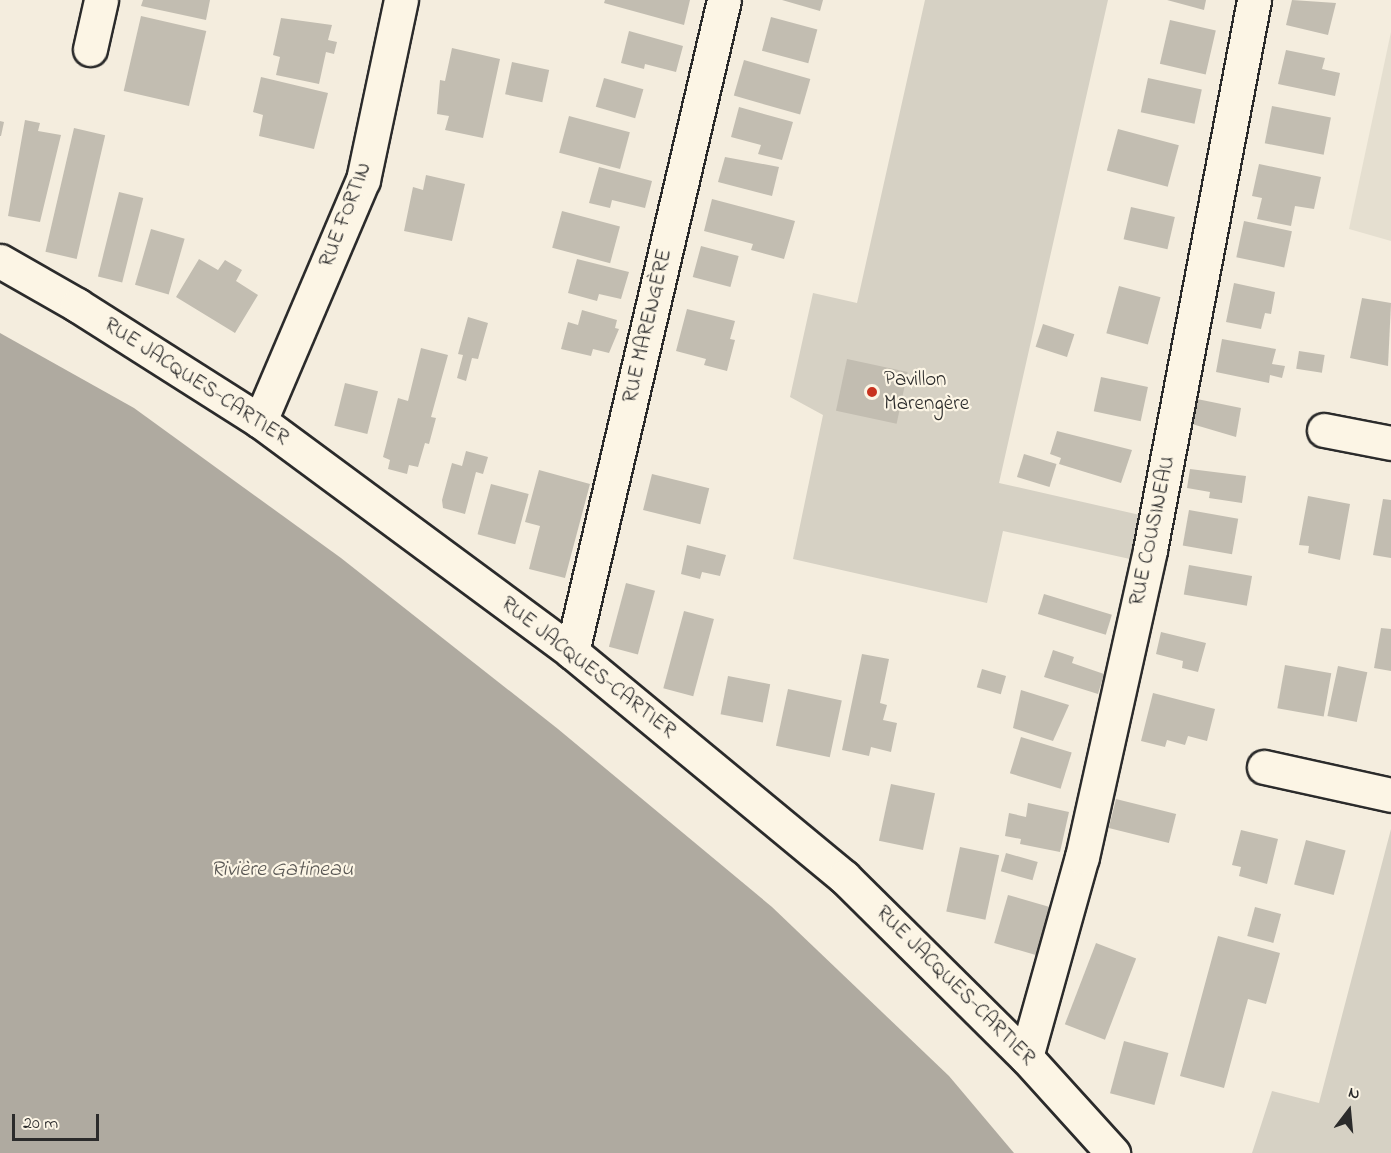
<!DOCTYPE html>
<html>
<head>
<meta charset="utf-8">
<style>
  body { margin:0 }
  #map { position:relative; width:1391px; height:1153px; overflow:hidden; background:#f4edde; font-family:"Indie Flower",sans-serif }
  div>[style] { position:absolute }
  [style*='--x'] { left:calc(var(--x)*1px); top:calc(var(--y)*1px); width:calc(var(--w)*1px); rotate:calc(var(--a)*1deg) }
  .built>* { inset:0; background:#e5dfd0 }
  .green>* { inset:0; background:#d6d1c4 }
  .water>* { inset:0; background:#afaaa0 }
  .building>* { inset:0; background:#c2bdb1; transform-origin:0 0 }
  .roads { filter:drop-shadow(2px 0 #2b2b2b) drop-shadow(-2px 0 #2b2b2b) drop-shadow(0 2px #2b2b2b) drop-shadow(0 -2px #2b2b2b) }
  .minor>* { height:33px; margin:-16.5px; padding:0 16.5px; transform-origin:16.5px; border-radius:16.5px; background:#fcf5e5 }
  .dots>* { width:16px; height:16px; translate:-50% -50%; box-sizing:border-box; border:3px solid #fcf5e5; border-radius:50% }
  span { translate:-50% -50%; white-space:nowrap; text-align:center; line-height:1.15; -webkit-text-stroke:4.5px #fcf5e5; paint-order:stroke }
  .street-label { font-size:21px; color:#2b2b2b }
  .poi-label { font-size:21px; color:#2b2b2b }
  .left { translate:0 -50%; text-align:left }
  .water-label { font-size:22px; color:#595754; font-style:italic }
  .north { position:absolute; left:1319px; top:1081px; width:60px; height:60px; -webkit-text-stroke:4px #fcf5e5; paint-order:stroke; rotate:16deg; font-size:16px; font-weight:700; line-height:24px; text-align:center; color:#2b2b2b }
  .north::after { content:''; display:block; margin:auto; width:21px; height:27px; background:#2b2b2b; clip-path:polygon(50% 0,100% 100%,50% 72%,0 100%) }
  .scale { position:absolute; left:12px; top:1114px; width:87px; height:27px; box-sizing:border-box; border:3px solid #2b2b2b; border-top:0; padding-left:8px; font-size:18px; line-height:21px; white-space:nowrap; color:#2b2b2b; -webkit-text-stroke:4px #fcf5e5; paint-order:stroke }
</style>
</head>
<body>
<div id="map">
  <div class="built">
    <i style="clip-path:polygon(1391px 32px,1391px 241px,1349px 229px)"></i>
  </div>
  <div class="green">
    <i style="clip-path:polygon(925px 0,1108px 0,999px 483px,1140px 515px,1130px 559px,1003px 531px,987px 603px,793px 559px,823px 415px,790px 397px,813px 293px,857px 303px)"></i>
    <i style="clip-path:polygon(1391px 829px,1391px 1153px,1252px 1153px,1272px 1091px,1319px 1103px)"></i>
  </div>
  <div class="water">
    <i style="clip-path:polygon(0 333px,134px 408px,341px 558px,558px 729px,772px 907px,949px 1076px,1014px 1153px,0 1153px)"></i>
  </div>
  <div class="building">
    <i style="clip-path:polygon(143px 0,210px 0,206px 20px,141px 6px)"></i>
    <i style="clip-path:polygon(605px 0,690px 0,684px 25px,604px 3px)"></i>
    <i style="clip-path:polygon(782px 0,823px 0,820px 11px)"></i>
    <i style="clip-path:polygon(1167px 0,1206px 0,1204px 10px)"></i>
    <i style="clip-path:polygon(1292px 0,1336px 3px,1328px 35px,1286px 25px)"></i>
    <i style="left:141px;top:16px;width:67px;height:77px;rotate:13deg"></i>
    <i style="left:771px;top:17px;width:48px;height:35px;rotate:15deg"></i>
    <i style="clip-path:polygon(281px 18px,332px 25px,328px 40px,337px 42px,334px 54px,326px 52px,319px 84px,276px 75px,280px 57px,273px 55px)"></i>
    <i style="left:1170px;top:20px;width:47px;height:45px;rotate:13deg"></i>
    <i style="clip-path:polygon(629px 31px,683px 46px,676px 72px,645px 64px,644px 69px,621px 63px)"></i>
    <i style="clip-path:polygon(452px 48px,500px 59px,483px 138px,445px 130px,449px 116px,437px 114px,440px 80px,445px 81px)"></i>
    <i style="clip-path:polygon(1286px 50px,1325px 58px,1322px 69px,1340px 73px,1335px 96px,1278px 84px)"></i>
    <i style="left:744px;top:60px;width:69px;height:37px;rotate:16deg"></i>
    <i style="left:512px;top:62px;width:38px;height:33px;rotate:12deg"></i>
    <i style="clip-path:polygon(261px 77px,328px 93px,314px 149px,259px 136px,263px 115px,253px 112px)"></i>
    <i style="left:604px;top:78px;width:41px;height:30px;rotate:16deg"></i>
    <i style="left:1148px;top:78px;width:55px;height:35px;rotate:12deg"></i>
    <i style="left:1272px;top:106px;width:60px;height:38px;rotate:11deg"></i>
    <i style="clip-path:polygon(739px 107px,793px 122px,782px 160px,758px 154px,761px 145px,731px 137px)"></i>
    <i style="left:569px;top:116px;width:63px;height:38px;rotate:15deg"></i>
    <i style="clip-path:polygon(25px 120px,40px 123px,38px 131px,61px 135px,40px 222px,8px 216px)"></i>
    <i style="clip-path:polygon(0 121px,4px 122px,1px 136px,0 136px)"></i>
    <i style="left:74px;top:128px;width:32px;height:127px;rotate:13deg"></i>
    <i style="left:1118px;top:129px;width:63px;height:43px;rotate:15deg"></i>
    <i style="clip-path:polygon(725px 157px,779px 167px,772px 196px,718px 182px)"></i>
    <i style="clip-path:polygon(1259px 164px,1321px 177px,1314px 209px,1295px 206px,1291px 226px,1257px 219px,1262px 198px,1252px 196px)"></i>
    <i style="clip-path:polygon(599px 167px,652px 181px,645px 208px,612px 200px,610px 208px,589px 203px)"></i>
    <i style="clip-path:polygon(426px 175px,465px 184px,452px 241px,404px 231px,413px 187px,423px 190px)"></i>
    <i style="left:119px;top:192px;width:25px;height:87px;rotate:14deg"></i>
    <i style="clip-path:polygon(712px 199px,795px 221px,784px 259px,751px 250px,753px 244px,704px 231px)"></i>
    <i style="left:1131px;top:207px;width:45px;height:33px;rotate:13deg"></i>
    <i style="left:562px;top:211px;width:60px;height:38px;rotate:15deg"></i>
    <i style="left:1244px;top:221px;width:49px;height:37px;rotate:12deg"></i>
    <i style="left:151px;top:229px;width:35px;height:58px;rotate:16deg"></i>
    <i style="left:701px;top:246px;width:39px;height:32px;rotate:15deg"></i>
    <i style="clip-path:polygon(199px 259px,218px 270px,225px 260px,242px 270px,236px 281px,258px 295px,235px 333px,176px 297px)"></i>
    <i style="clip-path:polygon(577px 259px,629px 272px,621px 299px,599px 294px,597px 301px,568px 293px)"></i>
    <i style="clip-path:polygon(1234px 283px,1275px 292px,1271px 314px,1265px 313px,1261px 329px,1226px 322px)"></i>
    <i style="left:1119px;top:286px;width:43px;height:49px;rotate:15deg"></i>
    <i style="clip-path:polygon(1362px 298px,1391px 303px,1388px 366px,1350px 358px)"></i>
    <i style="clip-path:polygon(687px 309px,735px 321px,730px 339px,735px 340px,727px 371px,704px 365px,706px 359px,676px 351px)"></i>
    <i style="clip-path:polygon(582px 310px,617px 320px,615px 328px,619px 329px,609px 353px,593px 349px,591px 356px,561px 349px,568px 322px,578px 325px)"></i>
    <i style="clip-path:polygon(468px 317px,488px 323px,478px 359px,472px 358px,466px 381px,457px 378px,463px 355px,458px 354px)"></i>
    <i style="left:1043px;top:324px;width:33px;height:24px;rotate:18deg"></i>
    <i style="clip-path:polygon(1222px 339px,1276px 349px,1272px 364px,1285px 366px,1282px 378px,1270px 375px,1269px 383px,1216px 372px)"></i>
    <i style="clip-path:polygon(421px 348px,448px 355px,431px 417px,436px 418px,429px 444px,425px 443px,418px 467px,409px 465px,407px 474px,388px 469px,390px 460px,383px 457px,398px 398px,408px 401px)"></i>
    <i style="left:1299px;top:351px;width:26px;height:18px;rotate:9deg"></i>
    <i style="left:847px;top:359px;width:62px;height:53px;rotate:12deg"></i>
    <i style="left:1101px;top:377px;width:48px;height:35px;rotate:12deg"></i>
    <i style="left:345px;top:383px;width:34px;height:44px;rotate:14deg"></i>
    <i style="clip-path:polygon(1197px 399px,1241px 408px,1236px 437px,1192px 424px)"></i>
    <i style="clip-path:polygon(1057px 431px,1132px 450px,1121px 483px,1059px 464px,1061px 458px,1050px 454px)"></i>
    <i style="clip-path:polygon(466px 451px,488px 457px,483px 474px,476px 472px,465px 514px,443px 508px,442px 500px,452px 463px,462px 466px)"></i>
    <i style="left:1024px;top:454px;width:34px;height:24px;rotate:17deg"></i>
    <i style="clip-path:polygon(1190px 469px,1246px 476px,1242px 503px,1209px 498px,1210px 492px,1187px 488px)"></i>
    <i style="clip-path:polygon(539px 470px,590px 484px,565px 578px,529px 569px,540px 526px,525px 522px)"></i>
    <i style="left:652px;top:474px;width:59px;height:37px;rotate:14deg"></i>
    <i style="left:491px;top:484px;width:39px;height:52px;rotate:15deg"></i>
    <i style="clip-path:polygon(1308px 496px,1350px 504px,1340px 560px,1308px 553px,1309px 546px,1299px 545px)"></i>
    <i style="clip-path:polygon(1383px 499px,1391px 500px,1391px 558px,1373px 555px)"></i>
    <i style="left:1189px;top:510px;width:50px;height:36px;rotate:10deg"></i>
    <i style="clip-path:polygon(687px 545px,726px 555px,720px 576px,702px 572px,700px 579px,681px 574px)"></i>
    <i style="left:1189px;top:565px;width:64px;height:30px;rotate:10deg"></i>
    <i style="left:626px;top:583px;width:30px;height:66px;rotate:15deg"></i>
    <i style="left:1044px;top:594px;width:71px;height:21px;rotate:17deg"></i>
    <i style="left:684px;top:611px;width:31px;height:80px;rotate:15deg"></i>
    <i style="clip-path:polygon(1381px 628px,1391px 629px,1391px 671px,1374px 668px)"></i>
    <i style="clip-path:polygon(1161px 632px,1206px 643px,1198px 672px,1182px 668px,1183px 661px,1156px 654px)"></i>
    <i style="clip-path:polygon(1053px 650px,1074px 657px,1072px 663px,1104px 674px,1098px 694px,1044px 677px)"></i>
    <i style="clip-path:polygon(862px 654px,889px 659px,880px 703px,887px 705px,883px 720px,897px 723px,891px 752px,871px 747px,869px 756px,842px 750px)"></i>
    <i style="left:1285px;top:665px;width:47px;height:44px;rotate:10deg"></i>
    <i style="left:1338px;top:666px;width:30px;height:51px;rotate:12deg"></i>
    <i style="left:982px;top:669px;width:25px;height:19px;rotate:16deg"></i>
    <i style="left:728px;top:676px;width:43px;height:39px;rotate:11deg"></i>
    <i style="left:788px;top:689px;width:55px;height:58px;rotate:12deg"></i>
    <i style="clip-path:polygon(1021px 690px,1069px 705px,1053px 741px,1013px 728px)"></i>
    <i style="clip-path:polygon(1153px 693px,1215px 709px,1207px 741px,1188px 736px,1185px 745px,1167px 740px,1165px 747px,1141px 741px)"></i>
    <i style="left:1021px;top:737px;width:53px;height:38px;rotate:17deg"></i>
    <i style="left:891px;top:784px;width:45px;height:58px;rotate:12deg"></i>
    <i style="left:1116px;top:799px;width:62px;height:30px;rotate:14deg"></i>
    <i style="clip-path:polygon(1028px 803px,1069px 812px,1060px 852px,1020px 844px,1021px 839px,1005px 836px,1009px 813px,1026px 817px)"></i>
    <i style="clip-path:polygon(1241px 830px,1278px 839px,1267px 884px,1239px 876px,1241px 867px,1232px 865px)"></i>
    <i style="left:1306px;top:840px;width:41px;height:46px;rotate:15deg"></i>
    <i style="left:960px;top:847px;width:40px;height:66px;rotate:12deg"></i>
    <i style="left:1006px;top:853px;width:33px;height:19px;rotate:16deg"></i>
    <i style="left:1008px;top:895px;width:46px;height:50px;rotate:16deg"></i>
    <i style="left:1255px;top:907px;width:27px;height:30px;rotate:15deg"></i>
    <i style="clip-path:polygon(1218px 936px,1280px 953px,1266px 1004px,1248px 999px,1224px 1088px,1180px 1076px)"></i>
    <i style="left:1096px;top:943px;width:43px;height:87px;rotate:21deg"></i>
    <i style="left:1124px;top:1041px;width:46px;height:54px;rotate:15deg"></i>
  </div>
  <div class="roads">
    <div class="minor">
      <i style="--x:90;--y:49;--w:50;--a:-77.3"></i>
      <i style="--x:0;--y:261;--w:89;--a:29.7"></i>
      <i style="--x:77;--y:305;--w:217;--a:32.4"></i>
      <i style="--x:260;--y:421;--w:388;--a:36.5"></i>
      <i style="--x:572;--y:652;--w:353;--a:39.6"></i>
      <i style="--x:844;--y:877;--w:256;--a:44.7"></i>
      <i style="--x:1026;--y:1057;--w:130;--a:47.8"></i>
      <i style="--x:260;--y:421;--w:262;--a:-66.9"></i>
      <i style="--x:363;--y:180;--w:184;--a:-78.1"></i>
      <i style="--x:1324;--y:430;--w:68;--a:11"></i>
      <i style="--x:572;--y:652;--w:669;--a:-76.88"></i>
      <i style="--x:1264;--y:767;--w:130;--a:12.4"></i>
      <i style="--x:1026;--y:1057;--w:208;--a:-74.4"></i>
      <i style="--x:1082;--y:857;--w:314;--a:-77.5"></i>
      <i style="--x:1150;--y:550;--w:560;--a:-79.29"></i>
    </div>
  </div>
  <div class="dots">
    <i style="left:872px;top:392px;background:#c8321e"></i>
  </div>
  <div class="street-label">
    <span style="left:346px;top:215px;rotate:-69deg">RUE FORTIN</span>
    <span style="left:648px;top:326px;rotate:-77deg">RUE MARENGÈRE</span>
    <span style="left:196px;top:382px;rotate:33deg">RUE JACQUES-CARTIER</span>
    <span style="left:1153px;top:531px;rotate:-78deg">RUE COUSINEAU</span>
    <span style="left:588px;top:668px;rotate:38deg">RUE JACQUES-CARTIER</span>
    <span style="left:955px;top:986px;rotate:45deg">RUE JACQUES-CARTIER</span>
  </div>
  <div class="poi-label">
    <span class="left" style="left:884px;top:392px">Pavillon<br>Marengère</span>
  </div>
  <div class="water-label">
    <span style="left:282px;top:871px">Rivière Gatineau</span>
  </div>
  <div class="north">N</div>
  <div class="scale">20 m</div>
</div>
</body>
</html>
